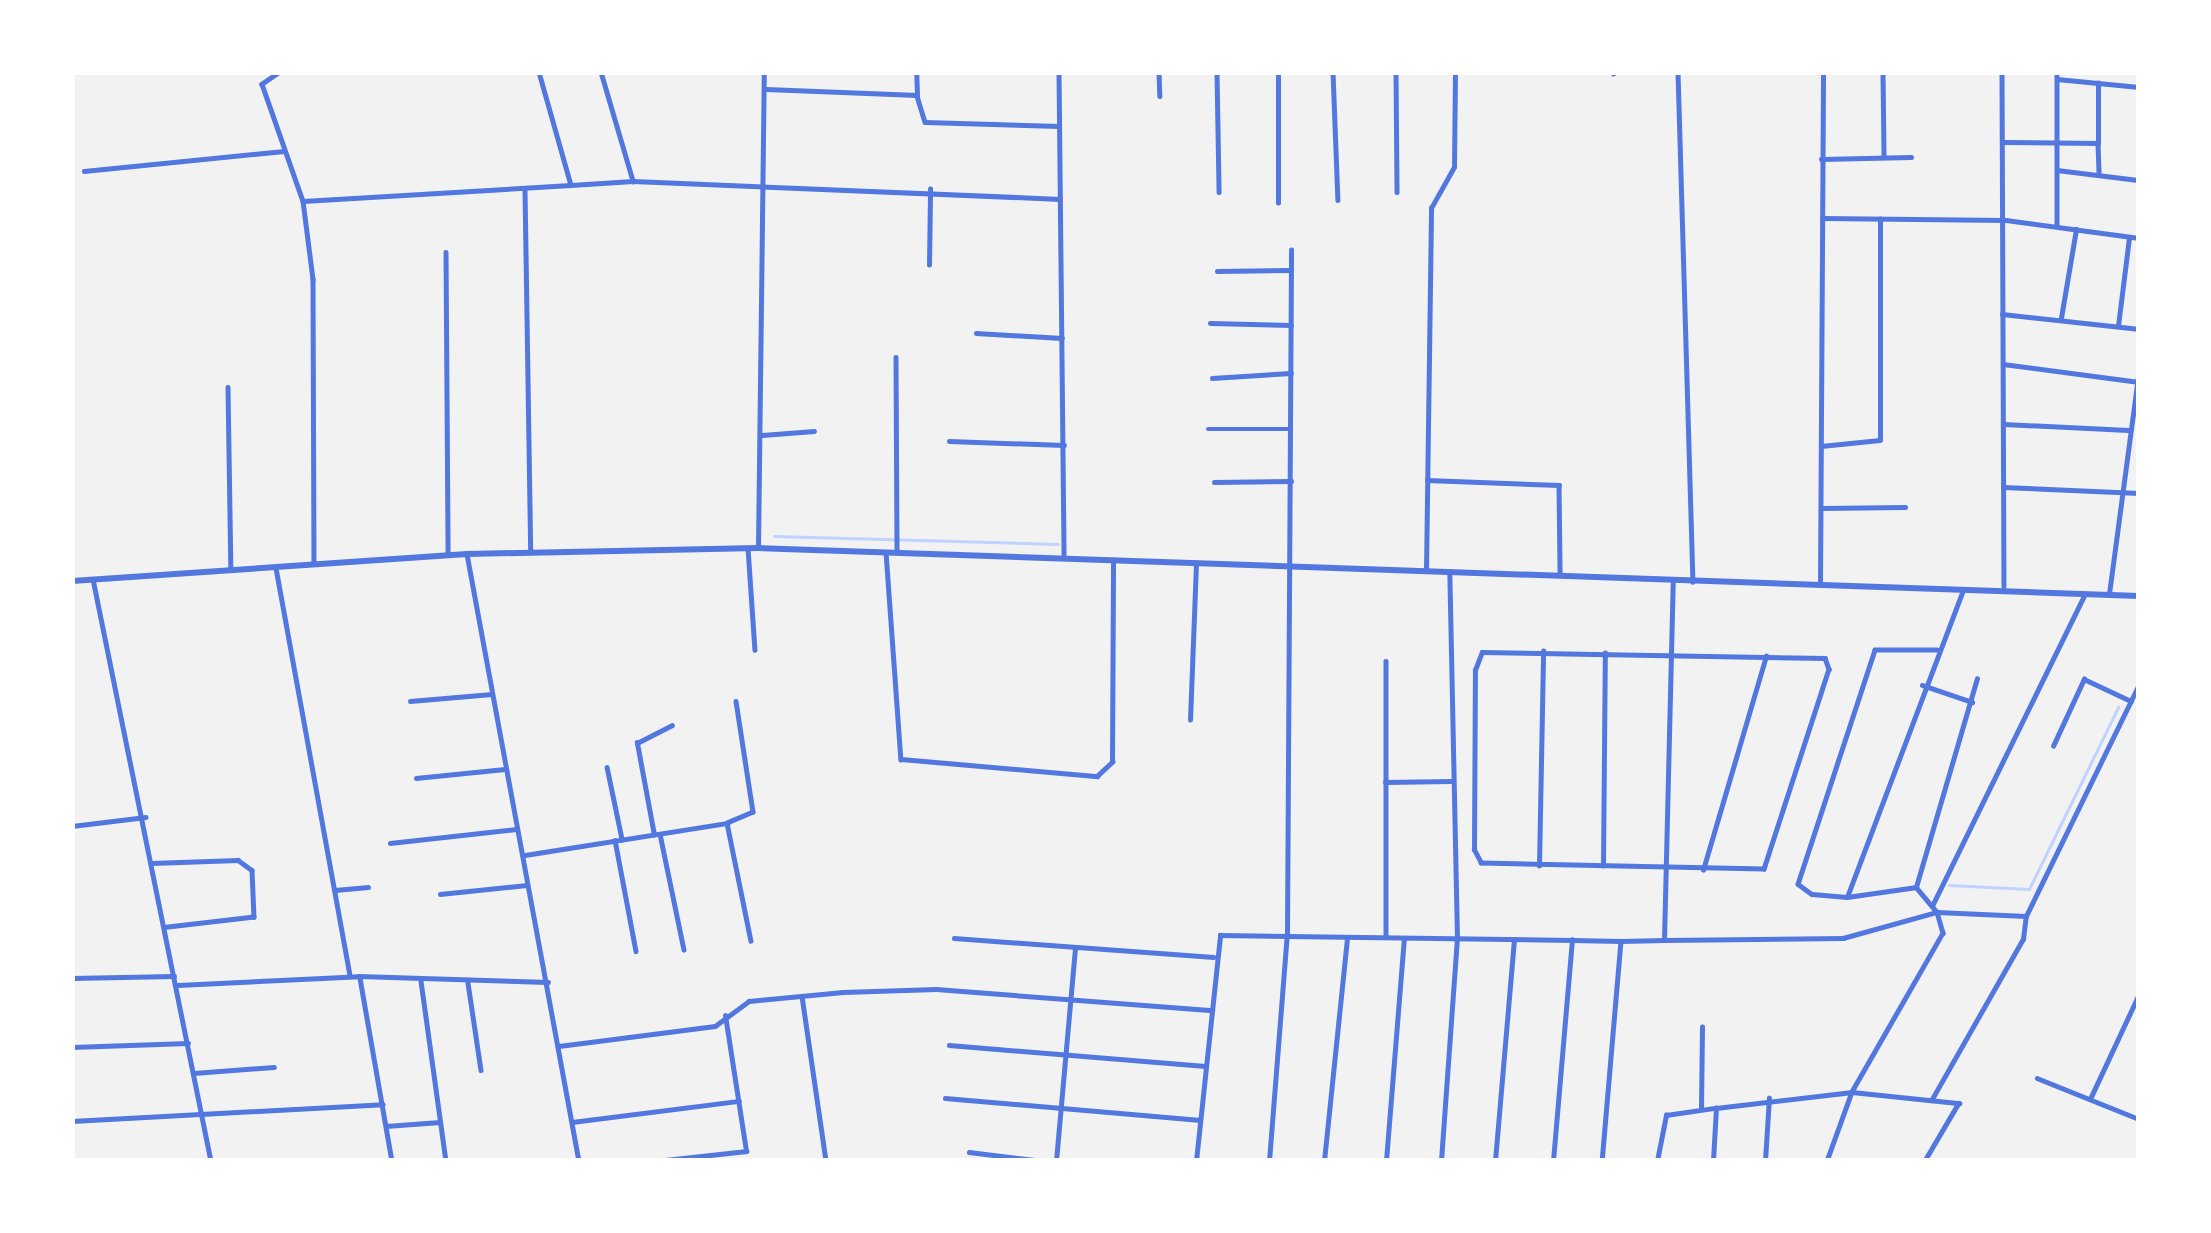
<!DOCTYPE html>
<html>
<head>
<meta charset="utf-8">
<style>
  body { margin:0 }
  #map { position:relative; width:2211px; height:1233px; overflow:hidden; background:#f2f2f2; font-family:"Nunito Sans",sans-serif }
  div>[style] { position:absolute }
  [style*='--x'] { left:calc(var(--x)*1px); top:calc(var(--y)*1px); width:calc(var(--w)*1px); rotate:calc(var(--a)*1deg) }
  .stream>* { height:3px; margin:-1.5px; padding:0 1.5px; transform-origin:1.5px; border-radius:1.5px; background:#bfd3fe }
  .minor>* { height:4.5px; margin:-2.25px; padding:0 2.25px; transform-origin:2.25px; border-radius:2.25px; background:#5277de }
  .tertiary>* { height:6px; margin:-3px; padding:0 3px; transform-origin:3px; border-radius:3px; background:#5277de }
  span { translate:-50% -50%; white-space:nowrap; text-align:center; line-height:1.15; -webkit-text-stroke:10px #fff; paint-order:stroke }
  .frame { position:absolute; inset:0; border:75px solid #fff; pointer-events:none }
</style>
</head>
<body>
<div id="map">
  <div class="stream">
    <i style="--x:774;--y:536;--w:284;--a:1.6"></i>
    <i style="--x:1949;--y:885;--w:80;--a:2.9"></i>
    <i style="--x:2029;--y:889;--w:203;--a:-63.9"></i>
  </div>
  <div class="minor">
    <i style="--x:280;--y:72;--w:22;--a:146"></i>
    <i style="--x:262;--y:84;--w:124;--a:70.7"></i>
    <i style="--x:303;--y:201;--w:79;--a:82.7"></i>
    <i style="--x:313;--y:279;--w:284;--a:89.8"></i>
    <i style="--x:539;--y:72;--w:117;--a:74.2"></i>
    <i style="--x:571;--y:185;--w:62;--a:-3.7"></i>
    <i style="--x:601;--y:72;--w:114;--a:73.6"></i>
    <i style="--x:633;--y:181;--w:427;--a:2.4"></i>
    <i style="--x:1059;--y:72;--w:486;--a:89.4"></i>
    <i style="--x:1159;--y:72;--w:24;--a:88"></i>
    <i style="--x:1217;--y:72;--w:120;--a:89"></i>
    <i style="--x:1333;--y:72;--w:128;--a:87.8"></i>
    <i style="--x:1396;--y:72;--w:120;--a:89.5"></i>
    <i style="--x:1678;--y:72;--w:510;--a:88.32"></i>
    <i style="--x:1883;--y:72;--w:84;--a:89.3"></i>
    <i style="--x:2002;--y:72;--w:514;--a:89.78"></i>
    <i style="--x:2057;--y:72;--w:153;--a:90"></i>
    <i style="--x:1613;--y:74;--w:2;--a:-90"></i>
    <i style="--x:2057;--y:79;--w:82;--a:5.6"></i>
    <i style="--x:766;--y:89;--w:151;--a:2.3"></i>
    <i style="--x:917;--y:95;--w:23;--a:-92"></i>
    <i style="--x:917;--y:96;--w:27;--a:73"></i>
    <i style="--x:925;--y:122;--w:134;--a:1.7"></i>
    <i style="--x:2004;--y:142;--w:94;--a:0.6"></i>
    <i style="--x:2098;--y:143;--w:60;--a:-90"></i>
    <i style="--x:2098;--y:143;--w:30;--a:88"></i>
    <i style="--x:1821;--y:159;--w:90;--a:-1.3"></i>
    <i style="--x:2057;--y:170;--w:83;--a:7"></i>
    <i style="--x:84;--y:171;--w:201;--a:-5.7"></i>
    <i style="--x:525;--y:189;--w:363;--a:89.1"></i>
    <i style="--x:303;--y:201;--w:268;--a:-3.4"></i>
    <i style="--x:1278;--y:203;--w:131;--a:-90"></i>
    <i style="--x:1822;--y:218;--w:184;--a:0.6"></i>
    <i style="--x:2006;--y:220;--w:134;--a:7.7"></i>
    <i style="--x:446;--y:252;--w:303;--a:89.6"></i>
    <i style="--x:929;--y:265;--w:76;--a:-89.2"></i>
    <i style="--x:1217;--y:271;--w:74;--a:-0.8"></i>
    <i style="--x:2002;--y:314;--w:138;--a:6.2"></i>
    <i style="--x:2061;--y:318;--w:90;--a:-80.4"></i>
    <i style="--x:1210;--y:323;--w:81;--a:1.4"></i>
    <i style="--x:2118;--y:326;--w:89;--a:-82.9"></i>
    <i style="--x:976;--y:333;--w:86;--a:3.3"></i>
    <i style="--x:896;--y:357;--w:195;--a:89.7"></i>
    <i style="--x:2003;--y:364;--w:137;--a:7.5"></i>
    <i style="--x:1212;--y:378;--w:79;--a:-3.6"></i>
    <i style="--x:228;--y:387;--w:182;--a:89.1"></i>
    <i style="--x:2003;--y:424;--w:125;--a:2.7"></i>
    <i style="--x:1208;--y:429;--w:83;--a:0"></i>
    <i style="--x:762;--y:435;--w:52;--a:-4.4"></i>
    <i style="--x:949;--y:441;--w:115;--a:2"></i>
    <i style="--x:1821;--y:446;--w:59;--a:-5.8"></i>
    <i style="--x:1880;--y:440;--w:221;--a:-90"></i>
    <i style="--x:1427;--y:480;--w:132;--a:2.2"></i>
    <i style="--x:1559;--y:485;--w:88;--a:89.3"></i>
    <i style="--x:1214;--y:482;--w:77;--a:-0.7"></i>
    <i style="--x:2003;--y:487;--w:136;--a:2.5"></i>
    <i style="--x:1821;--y:508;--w:84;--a:-0.7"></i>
    <i style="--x:748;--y:548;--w:102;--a:86.1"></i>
    <i style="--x:758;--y:548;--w:476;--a:-89.3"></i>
    <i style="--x:886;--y:552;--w:208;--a:85.9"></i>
    <i style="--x:901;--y:759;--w:197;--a:5"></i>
    <i style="--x:1097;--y:776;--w:21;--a:-43"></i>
    <i style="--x:1112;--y:762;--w:202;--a:-89.7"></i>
    <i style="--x:467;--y:554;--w:617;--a:79.55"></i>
    <i style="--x:276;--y:568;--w:415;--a:79.7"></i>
    <i style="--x:1426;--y:571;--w:363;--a:-89.2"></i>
    <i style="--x:1431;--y:208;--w:47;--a:-60.7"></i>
    <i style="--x:1454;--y:167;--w:95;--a:-89.4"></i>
    <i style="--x:93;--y:579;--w:594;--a:78.54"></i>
    <i style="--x:1820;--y:585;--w:513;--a:-89.66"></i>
    <i style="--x:2109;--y:594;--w:228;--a:-82.4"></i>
    <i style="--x:1937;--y:650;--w:62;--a:180"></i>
    <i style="--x:1875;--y:650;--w:246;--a:108.2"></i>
    <i style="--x:1798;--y:884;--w:17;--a:36"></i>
    <i style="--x:1812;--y:894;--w:35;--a:5"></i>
    <i style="--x:1847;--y:897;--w:70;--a:-8.2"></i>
    <i style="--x:1916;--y:887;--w:33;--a:50"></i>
    <i style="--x:1937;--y:912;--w:89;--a:2.6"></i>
    <i style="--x:1482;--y:652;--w:343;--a:1"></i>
    <i style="--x:1825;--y:658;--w:12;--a:70"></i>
    <i style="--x:1829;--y:669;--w:210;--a:108"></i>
    <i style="--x:1764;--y:869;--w:283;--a:-178.8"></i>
    <i style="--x:1481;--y:863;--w:15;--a:-118"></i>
    <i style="--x:1474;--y:850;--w:180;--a:-89.7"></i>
    <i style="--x:1475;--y:670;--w:19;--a:-69"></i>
    <i style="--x:1386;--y:661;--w:276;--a:90"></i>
    <i style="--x:1922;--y:685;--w:53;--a:18.8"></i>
    <i style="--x:410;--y:701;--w:82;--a:-4.9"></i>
    <i style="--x:736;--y:701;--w:112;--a:81.3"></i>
    <i style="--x:753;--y:812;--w:28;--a:157"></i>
    <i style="--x:727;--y:823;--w:120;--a:78.5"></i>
    <i style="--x:1190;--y:720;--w:157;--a:-87.8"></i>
    <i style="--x:2053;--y:746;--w:74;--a:-65.2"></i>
    <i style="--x:2084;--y:679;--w:52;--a:25.1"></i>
    <i style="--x:607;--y:767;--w:74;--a:78.2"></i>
    <i style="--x:416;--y:778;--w:89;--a:-5.8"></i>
    <i style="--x:1385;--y:782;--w:66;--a:-0.9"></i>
    <i style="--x:72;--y:826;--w:74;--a:-7"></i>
    <i style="--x:660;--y:834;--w:118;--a:78.3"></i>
    <i style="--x:654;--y:835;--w:94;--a:-100.5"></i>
    <i style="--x:637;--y:743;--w:39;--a:-27"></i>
    <i style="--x:615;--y:840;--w:113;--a:79.3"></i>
    <i style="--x:390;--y:843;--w:127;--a:-6.3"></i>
    <i style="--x:525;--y:855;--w:205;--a:-9"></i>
    <i style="--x:152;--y:863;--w:86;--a:-2"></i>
    <i style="--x:238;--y:860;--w:17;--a:36"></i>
    <i style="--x:252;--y:870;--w:47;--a:87.6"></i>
    <i style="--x:254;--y:917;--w:88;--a:173.4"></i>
    <i style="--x:1539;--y:866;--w:215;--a:-88.9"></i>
    <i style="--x:1603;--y:866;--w:213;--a:-89.5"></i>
    <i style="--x:1703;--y:870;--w:223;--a:-73.6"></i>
    <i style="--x:1916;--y:887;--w:217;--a:-73.7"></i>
    <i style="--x:335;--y:890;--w:33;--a:-5"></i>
    <i style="--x:440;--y:894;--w:87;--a:-5.9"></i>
    <i style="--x:1847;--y:897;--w:328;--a:-69.3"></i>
    <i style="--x:1932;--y:906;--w:347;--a:-63.9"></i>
    <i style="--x:954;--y:938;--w:260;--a:4.2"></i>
    <i style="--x:1664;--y:940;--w:179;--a:-0.6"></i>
    <i style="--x:1843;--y:938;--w:98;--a:-15.5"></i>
    <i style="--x:1937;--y:912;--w:22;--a:74"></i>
    <i style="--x:1943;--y:933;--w:183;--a:119.8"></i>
    <i style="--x:1852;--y:1092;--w:73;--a:109.9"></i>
    <i style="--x:1621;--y:941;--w:43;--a:-1.3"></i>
    <i style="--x:1664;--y:940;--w:358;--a:-88.6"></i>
    <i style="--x:72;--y:978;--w:102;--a:-1.1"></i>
    <i style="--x:360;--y:978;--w:186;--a:80.1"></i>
    <i style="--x:421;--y:981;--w:182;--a:82.1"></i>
    <i style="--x:468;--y:983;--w:88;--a:81.5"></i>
    <i style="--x:178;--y:985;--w:181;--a:-2.8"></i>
    <i style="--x:359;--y:976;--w:189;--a:1.8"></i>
    <i style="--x:802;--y:996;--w:167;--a:81.7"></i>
    <i style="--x:949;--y:1045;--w:257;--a:4.7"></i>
    <i style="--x:559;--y:1046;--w:157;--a:-7.3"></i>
    <i style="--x:715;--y:1026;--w:42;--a:-36.3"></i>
    <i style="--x:749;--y:1001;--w:94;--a:-5.5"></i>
    <i style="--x:843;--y:992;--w:93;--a:-1.8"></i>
    <i style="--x:936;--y:989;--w:277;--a:4.4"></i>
    <i style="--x:72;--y:1047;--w:116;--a:-2"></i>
    <i style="--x:194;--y:1073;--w:80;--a:-4.3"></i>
    <i style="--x:2037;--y:1078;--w:110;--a:21.9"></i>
    <i style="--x:945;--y:1098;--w:256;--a:4.9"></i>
    <i style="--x:1932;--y:1099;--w:184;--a:-60.4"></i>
    <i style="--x:2023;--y:939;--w:23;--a:-83"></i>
    <i style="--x:2026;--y:916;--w:258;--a:-64"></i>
    <i style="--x:2090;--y:1099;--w:116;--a:-65"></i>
    <i style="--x:1701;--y:1109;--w:82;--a:-89.3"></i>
    <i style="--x:72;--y:1121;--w:311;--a:-3.1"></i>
    <i style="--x:572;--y:1122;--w:168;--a:-7.2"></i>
    <i style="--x:386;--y:1126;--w:54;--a:-4.2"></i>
    <i style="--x:969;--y:1152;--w:75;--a:6.9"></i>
    <i style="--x:656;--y:1161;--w:91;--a:-6.3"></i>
    <i style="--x:746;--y:1151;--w:137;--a:-98.8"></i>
    <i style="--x:1056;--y:1161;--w:213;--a:-84.9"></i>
    <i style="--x:1196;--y:1161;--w:227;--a:-83.9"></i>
    <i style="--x:1220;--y:935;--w:352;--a:0.8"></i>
    <i style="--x:1269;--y:1161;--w:229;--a:-85.5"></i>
    <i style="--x:1287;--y:933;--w:683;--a:-89.66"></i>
    <i style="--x:1324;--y:1161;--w:222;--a:-84.1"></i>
    <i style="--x:1386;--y:1161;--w:223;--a:-85.4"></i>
    <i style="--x:1441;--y:1161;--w:223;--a:-85.9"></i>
    <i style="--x:1457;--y:939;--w:367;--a:-91.2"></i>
    <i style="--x:1495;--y:1161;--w:222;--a:-85.1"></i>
    <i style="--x:1553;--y:1161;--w:222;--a:-85.1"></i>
    <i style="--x:1572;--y:940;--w:49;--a:1.2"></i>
    <i style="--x:1621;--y:941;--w:221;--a:94.9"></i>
    <i style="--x:1657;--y:1161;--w:47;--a:-78.9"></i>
    <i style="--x:1666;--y:1115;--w:49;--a:-8.3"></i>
    <i style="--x:1713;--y:1161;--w:53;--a:-86.8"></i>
    <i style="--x:1716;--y:1108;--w:137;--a:-6.7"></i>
    <i style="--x:1852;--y:1092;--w:108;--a:5.9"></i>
    <i style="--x:1959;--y:1103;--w:67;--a:120.4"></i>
    <i style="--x:1765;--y:1161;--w:63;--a:-86.4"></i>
  </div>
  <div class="tertiary">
    <i style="--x:72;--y:581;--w:396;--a:-3.9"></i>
    <i style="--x:467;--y:554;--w:291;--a:-1.2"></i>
    <i style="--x:758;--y:548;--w:1382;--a:1.99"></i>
  </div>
  <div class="frame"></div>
</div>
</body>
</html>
